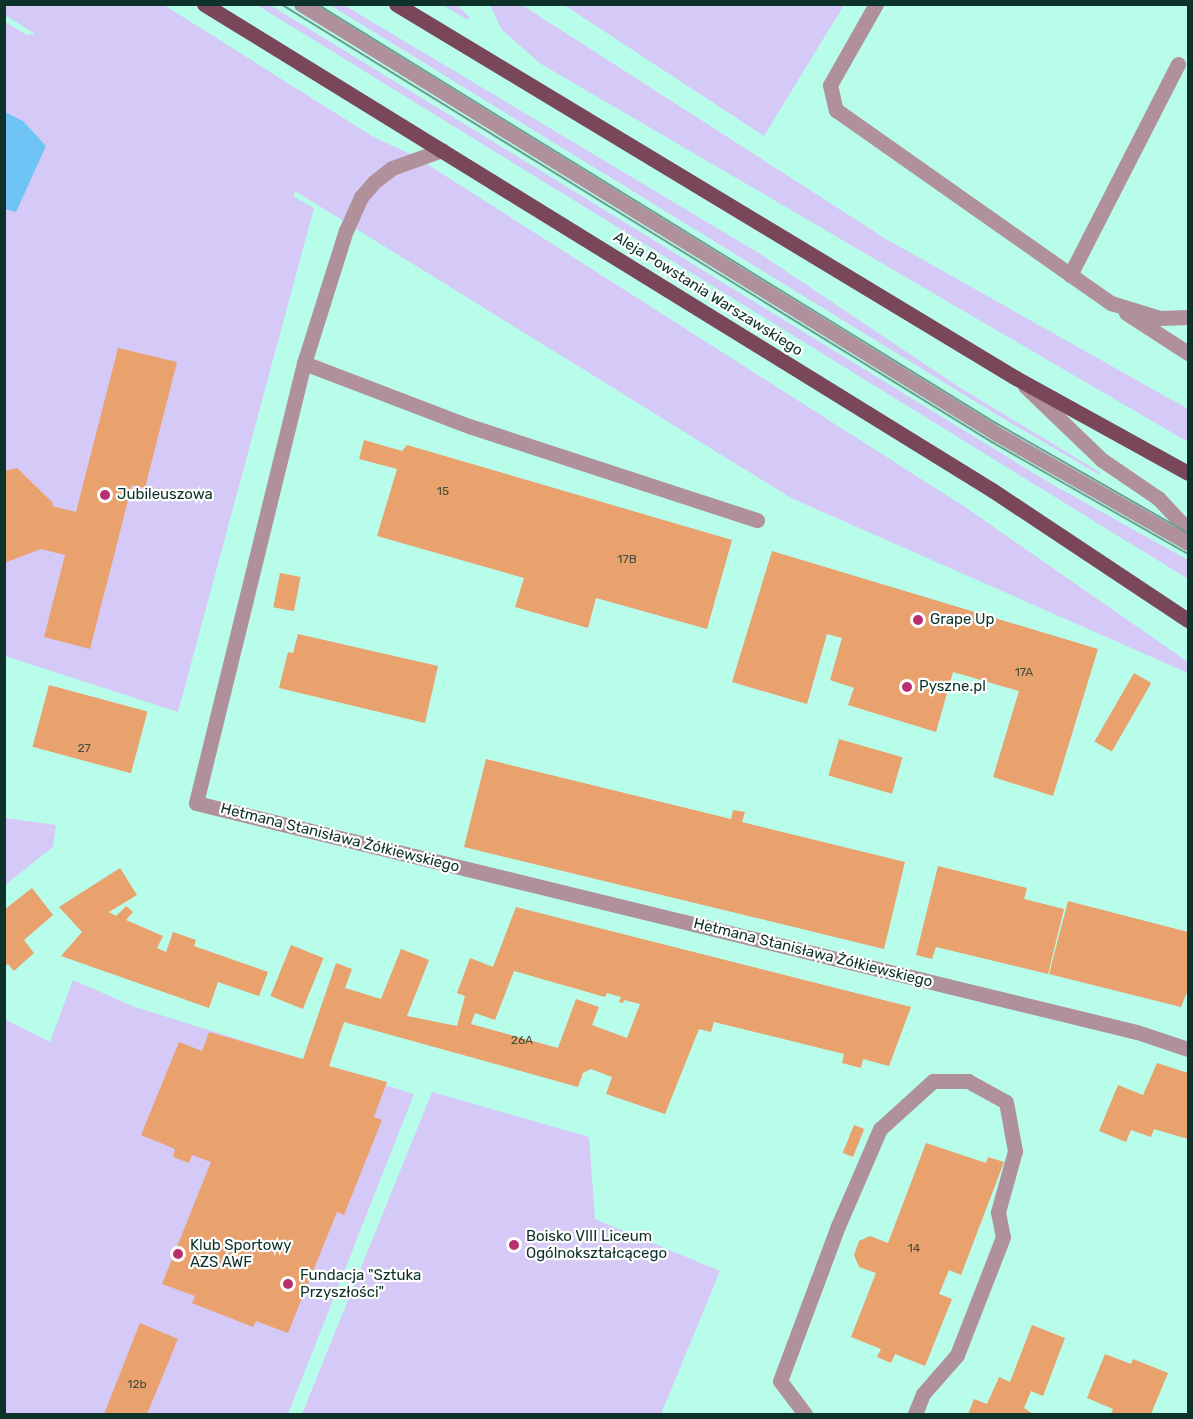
<!DOCTYPE html>
<html>
<head>
<meta charset="utf-8">
<style>
  body { margin:0 }
  #map { position:relative; width:1193px; height:1419px; overflow:hidden; background:#b8fcea; font-family:Rubik,sans-serif }
  div>[style] { position:absolute }
  [style*='--x'] { left:calc(var(--x)*1px); top:calc(var(--y)*1px); width:calc(var(--w)*1px); rotate:calc(var(--a)*1deg) }
  .green>* { inset:0; background:#d5caf7 }
  .water>* { inset:0; background:#6fc4f6 }
  .building>* { inset:0; background:#e9a16d; transform-origin:0 0 }
  .lane>* { height:15px; margin:-7.5px; padding:0 7.5px; transform-origin:7.5px; border-radius:7.5px; background:#b0909b }
  .street>* { height:15px; margin:-7.5px; padding:0 7.5px; transform-origin:7.5px; border-radius:7.5px; background:#b0909b }
  .primary>* { height:15px; margin:-7.5px; padding:0 7.5px; transform-origin:7.5px; border-radius:7.5px; background:#7a4659 }
  .tram>* { height:1.5px; margin:-0.75px; padding:0 0.75px; transform-origin:0.75px; border-radius:0.75px; background:#6aa093 }
  .dots>* { width:16px; height:16px; translate:-50% -50%; box-sizing:border-box; border:3px solid #fff; border-radius:50% }
  span { translate:-50% -50%; white-space:nowrap; text-align:center; line-height:1.15; -webkit-text-stroke:4.5px #fff; paint-order:stroke }
  .number-label { font-size:12px; color:#444e3b }
  .number-label span { -webkit-text-stroke-width:0 }
  .street-label { font-size:15px; color:#0d322a }
  .poi-label { font-size:15px; color:#0d322a }
  .left { translate:0 -50%; text-align:left }
  .frame { position:absolute; inset:0; border:6px solid #0d322a; pointer-events:none }
</style>
</head>
<body>
<div id="map">
  <div class="green">
    <i style="clip-path:polygon(5px 5px,164px 5px,372px 136px,416px 157px,965px 507px,1188px 662px,1188px 673px,791px 498px,295px 191px,294px 197px,314px 208px,178px 712px,5px 656px,4px 21px,27px 35px,35px 34px,5px 15px)"></i>
    <i style="clip-path:polygon(257px 5px,270px 5px,1050px 483px,1188px 560px,1188px 579px)"></i>
    <i style="clip-path:polygon(330px 5px,344px 5px,762px 255px,959px 387px,1101px 473px,1098px 474px,997px 415px)"></i>
    <i style="clip-path:polygon(443px 5px,457px 5px,470px 18px,466px 19px)"></i>
    <i style="clip-path:polygon(490px 5px,522px 5px,886px 239px,1188px 409px,1188px 442px,541px 64px,502px 30px)"></i>
    <i style="clip-path:polygon(564px 5px,844px 5px,764px 136px)"></i>
    <i style="clip-path:polygon(5px 818px,56px 825px,53px 847px,5px 885px)"></i>
    <i style="clip-path:polygon(73px 980px,135px 1007px,414px 1094px,288px 1414px,5px 1414px,4px 1019px,50px 1042px)"></i>
    <i style="clip-path:polygon(432px 1092px,589px 1137px,595px 1219px,720px 1271px,661px 1414px,302px 1414px)"></i>
  </div>
  <div class="water">
    <i style="clip-path:polygon(5px 112px,23px 121px,46px 146px,16px 212px,5px 209px)"></i>
  </div>
  <div class="building">
    <i style="clip-path:polygon(118px 348px,177px 362px,145px 488px,132px 485px,90px 649px,44px 637px,65px 555px,41px 549px,4px 563px,4px 471px,17px 468px,53px 503px,52px 506px,76px 512px)"></i>
    <i style="clip-path:polygon(364px 440px,402px 451px,407px 445px,732px 540px,707px 629px,596px 598px,588px 628px,515px 607px,524px 578px,377px 536px,397px 469px,359px 459px)"></i>
    <i style="clip-path:polygon(772px 551px,1098px 649px,1053px 796px,993px 777px,1019px 691px,953px 672px,936px 732px,848px 705px,854px 688px,830px 680px,842px 638px,827px 634px,807px 704px,732px 682px)"></i>
    <i style="left:280px;top:573px;width:21px;height:35px;rotate:11deg"></i>
    <i style="clip-path:polygon(298px 634px,438px 666px,425px 723px,279px 688px,288px 652px,293px 653px)"></i>
    <i style="left:1134px;top:673px;width:20px;height:79px;rotate:30deg"></i>
    <i style="left:49px;top:685px;width:102px;height:64px;rotate:15deg"></i>
    <i style="left:839px;top:739px;width:66px;height:38px;rotate:16deg"></i>
    <i style="clip-path:polygon(486px 759px,731px 819px,733px 810px,745px 812px,742px 822px,905px 862px,884px 949px,464px 847px)"></i>
    <i style="clip-path:polygon(938px 866px,1027px 888px,1024px 899px,1064px 909px,1048px 974px,936px 947px,932px 959px,916px 955px)"></i>
    <i style="clip-path:polygon(120px 868px,137px 895px,109px 912px,116px 916px,126px 906px,133px 912px,126px 920px,163px 936px,157px 948px,166px 952px,173px 932px,196px 940px,194px 946px,268px 972px,259px 996px,218px 982px,209px 1008px,61px 956px,82px 932px,59px 907px)"></i>
    <i style="clip-path:polygon(32px 888px,53px 915px,24px 940px,34px 953px,14px 971px,8px 964px,4px 967px,4px 910px)"></i>
    <i style="clip-path:polygon(1068px 901px,1188px 932px,1188px 990px,1181px 1007px,1049px 974px)"></i>
    <i style="clip-path:polygon(evenodd,516px 907px,911px 1007px,889px 1066px,863px 1059px,861px 1068px,842px 1063px,844px 1054px,714px 1022px,711px 1032px,699px 1029px,665px 1114px,606px 1094px,612px 1077px,591px 1069px,583px 1073px,578px 1087px,344px 1022px,329px 1066px,387px 1082px,374px 1117px,382px 1120px,344px 1215px,337px 1212px,288px 1333px,256px 1321px,253px 1327px,192px 1303px,195px 1296px,162px 1284px,211px 1162px,192px 1155px,189px 1163px,173px 1157px,175px 1149px,141px 1135px,179px 1042px,202px 1051px,209px 1032px,303px 1059px,336px 963px,352px 969px,345px 988px,381px 999px,401px 949px,429px 960px,407px 1016px,457px 1026px,465px 996px,457px 993px,470px 958px,493px 967px,516px 907px,514px 971px,605px 997px,607px 993px,621px 997px,619px 1002px,623px 1003px,624px 1000px,640px 1004px,627px 1038px,592px 1025px,599px 1007px,576px 999px,558px 1048px,471px 1024px,475px 1013px,495px 1020px,514px 971px)"></i>
    <i style="left:291px;top:945px;width:35px;height:55px;rotate:22deg"></i>
    <i style="clip-path:polygon(1157px 1063px,1188px 1073px,1188px 1139px,1154px 1129px,1151px 1137px,1131px 1130px,1126px 1142px,1099px 1131px,1118px 1085px,1143px 1095px)"></i>
    <i style="left:854px;top:1125px;width:11px;height:30px;rotate:22deg"></i>
    <i style="clip-path:polygon(926px 1143px,986px 1163px,988px 1157px,1004px 1162px,961px 1275px,949px 1270px,939px 1294px,952px 1299px,925px 1366px,895px 1354px,891px 1363px,877px 1357px,881px 1349px,851px 1337px,876px 1273px,859px 1267px,854px 1255px,859px 1241px,870px 1236px,888px 1243px)"></i>
    <i style="clip-path:polygon(140px 1323px,178px 1339px,147px 1414px,104px 1414px)"></i>
    <i style="clip-path:polygon(1032px 1325px,1065px 1338px,1043px 1396px,1031px 1391px,1024px 1408px,1033px 1414px,968px 1414px,974px 1399px,987px 1404px,999px 1377px,1010px 1382px)"></i>
    <i style="clip-path:polygon(1105px 1354px,1131px 1364px,1133px 1359px,1168px 1373px,1151px 1414px,1111px 1414px,1113px 1409px,1087px 1398px)"></i>
  </div>
  <div class="lane">
    <i style="--x:301;--y:4;--w:818;--a:31.71"></i>
    <i style="--x:997;--y:434;--w:220;--a:29.7"></i>
    <i style="--x:876;--y:4;--w:93;--a:119.6"></i>
    <i style="--x:830;--y:85;--w:26;--a:77"></i>
    <i style="--x:836;--y:110;--w:336;--a:35.1"></i>
    <i style="--x:1111;--y:303;--w:51;--a:17"></i>
    <i style="--x:1160;--y:318;--w:28;--a:-2"></i>
    <i style="--x:1070;--y:275;--w:237;--a:-62.9"></i>
    <i style="--x:1126;--y:313;--w:74;--a:32.8"></i>
    <i style="--x:304;--y:363;--w:177;--a:20.9"></i>
    <i style="--x:469;--y:426;--w:303;--a:18.1"></i>
    <i style="--x:1025;--y:386;--w:107;--a:43.9"></i>
    <i style="--x:1102;--y:460;--w:68;--a:34.2"></i>
    <i style="--x:1158;--y:498;--w:44;--a:46.8"></i>
    <i style="--x:805;--y:1414;--w:41;--a:-127.1"></i>
    <i style="--x:780;--y:1381;--w:165;--a:-69.5"></i>
    <i style="--x:838;--y:1226;--w:106;--a:-66.6"></i>
    <i style="--x:880;--y:1129;--w:72;--a:-42.2"></i>
    <i style="--x:933;--y:1081;--w:35;--a:0"></i>
    <i style="--x:968;--y:1081;--w:43;--a:28.9"></i>
    <i style="--x:1006;--y:1102;--w:50;--a:79.6"></i>
    <i style="--x:1015;--y:1151;--w:63;--a:105.6"></i>
    <i style="--x:998;--y:1212;--w:25;--a:79"></i>
    <i style="--x:1003;--y:1237;--w:127;--a:111.3"></i>
    <i style="--x:957;--y:1355;--w:52;--a:131.1"></i>
    <i style="--x:923;--y:1394;--w:22;--a:112"></i>
  </div>
  <div class="street">
    <i style="--x:442;--y:150;--w:53;--a:160.2"></i>
    <i style="--x:392;--y:168;--w:23;--a:142"></i>
    <i style="--x:374;--y:182;--w:20;--a:131"></i>
    <i style="--x:361;--y:197;--w:36;--a:114"></i>
    <i style="--x:346;--y:230;--w:139;--a:107.5"></i>
    <i style="--x:304;--y:363;--w:453;--a:103.8"></i>
    <i style="--x:196;--y:803;--w:968;--a:13.68"></i>
    <i style="--x:1137;--y:1032;--w:54;--a:18.4"></i>
  </div>
  <div class="primary">
    <i style="--x:204;--y:4;--w:926;--a:31.66"></i>
    <i style="--x:992;--y:490;--w:235;--a:33.6"></i>
    <i style="--x:396;--y:4;--w:724;--a:31.1"></i>
    <i style="--x:1016;--y:378;--w:196;--a:28.9"></i>
  </div>
  <div class="tram">
    <i style="--x:281;--y:4;--w:835;--a:31.63"></i>
    <i style="--x:992;--y:442;--w:226;--a:29.7"></i>
    <i style="--x:317;--y:4;--w:798;--a:31.68"></i>
    <i style="--x:996;--y:423;--w:221;--a:29.8"></i>
  </div>
  <div class="dots">
    <i style="left:105px;top:495px;background:#b72f6f"></i>
    <i style="left:918px;top:620px;background:#b72f6f"></i>
    <i style="left:907px;top:687px;background:#b72f6f"></i>
    <i style="left:514px;top:1245px;background:#b72f6f"></i>
    <i style="left:178px;top:1254px;background:#b72f6f"></i>
    <i style="left:288px;top:1284px;background:#b72f6f"></i>
  </div>
  <div class="number-label">
    <span style="left:443px;top:492px">15</span>
    <span style="left:627px;top:560px">17B</span>
    <span style="left:1024px;top:673px">17A</span>
    <span style="left:84px;top:749px">27</span>
    <span style="left:522px;top:1041px">26A</span>
    <span style="left:914px;top:1249px">14</span>
    <span style="left:137px;top:1385px">12b</span>
  </div>
  <div class="street-label">
    <span style="left:708px;top:294px;rotate:32deg">Aleja Powstania Warszawskiego</span>
    <span style="left:340px;top:838px;rotate:14deg">Hetmana Stanisława Żółkiewskiego</span>
    <span style="left:813px;top:953px;rotate:14deg">Hetmana Stanisława Żółkiewskiego</span>
  </div>
  <div class="poi-label">
    <span class="left" style="left:117px;top:495px">Jubileuszowa</span>
    <span class="left" style="left:930px;top:620px">Grape Up</span>
    <span class="left" style="left:919px;top:687px">Pyszne.pl</span>
    <span class="left" style="left:526px;top:1245px">Boisko VIII Liceum<br>Ogólnokształcącego</span>
    <span class="left" style="left:190px;top:1254px">Klub Sportowy<br>AZS AWF</span>
    <span class="left" style="left:300px;top:1284px">Fundacja "Sztuka<br>Przyszłości"</span>
  </div>
  <div class="frame"></div>
</div>
</body>
</html>
